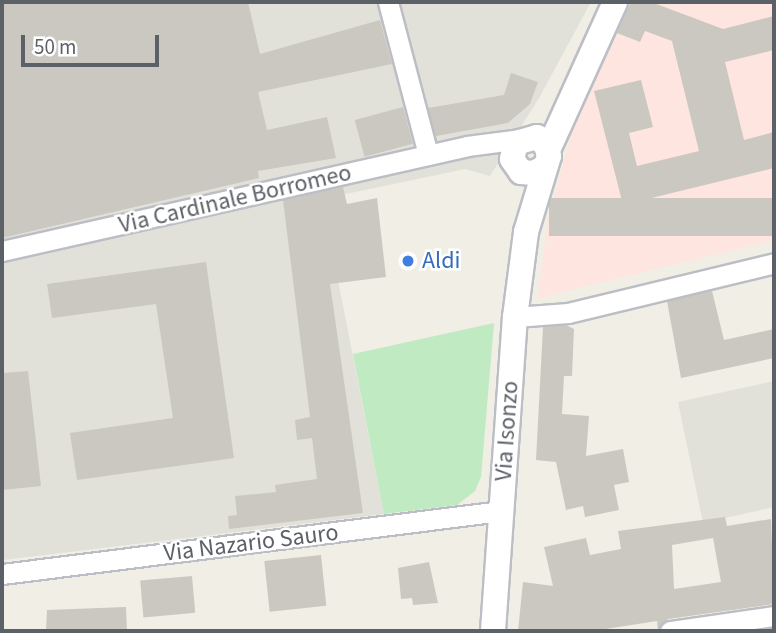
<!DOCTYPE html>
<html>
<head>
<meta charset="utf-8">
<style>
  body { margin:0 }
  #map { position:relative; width:776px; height:633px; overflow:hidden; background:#f0eee5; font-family:"Source Sans 3",sans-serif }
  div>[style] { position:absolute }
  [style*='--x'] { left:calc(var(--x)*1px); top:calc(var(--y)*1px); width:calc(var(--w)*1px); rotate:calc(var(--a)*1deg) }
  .industrial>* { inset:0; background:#e1e0d9 }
  .medical>* { inset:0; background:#fee5e0 }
  .green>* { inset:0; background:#bfeac2 }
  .building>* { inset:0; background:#cbc8c1; transform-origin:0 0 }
  .roads { filter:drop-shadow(2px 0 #bcbec5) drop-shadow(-2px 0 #bcbec5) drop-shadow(0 2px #bcbec5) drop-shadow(0 -2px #bcbec5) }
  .minor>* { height:19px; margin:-9.5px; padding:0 9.5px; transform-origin:9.5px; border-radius:9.5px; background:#fff }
  .tertiary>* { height:24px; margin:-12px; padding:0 12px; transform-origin:12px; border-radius:12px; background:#fff }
  .dots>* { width:19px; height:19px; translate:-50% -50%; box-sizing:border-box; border:4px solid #fff; border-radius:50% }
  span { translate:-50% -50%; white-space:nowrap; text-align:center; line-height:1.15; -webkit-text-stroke:5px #fff; paint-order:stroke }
  .street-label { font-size:24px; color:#5c6067 }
  .shop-label { font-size:24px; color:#366cbe }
  .left { translate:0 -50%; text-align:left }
  .frame { position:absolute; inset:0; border:4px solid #5c6067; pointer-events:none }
  .scale { position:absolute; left:21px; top:35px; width:138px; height:32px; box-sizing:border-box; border:4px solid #5c6067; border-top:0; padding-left:9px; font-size:21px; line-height:24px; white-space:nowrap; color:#5c6067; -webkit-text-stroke:5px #fff; paint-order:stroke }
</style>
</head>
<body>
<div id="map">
  <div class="industrial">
    <i style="clip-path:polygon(2px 2px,170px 2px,173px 13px,219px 2px,591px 2px,539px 98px,490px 176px,465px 169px,322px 199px,384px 514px,3px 560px)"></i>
    <i style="clip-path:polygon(774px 381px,774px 507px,703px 523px,678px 402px)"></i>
  </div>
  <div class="medical">
    <i style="clip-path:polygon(624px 2px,774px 2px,774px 240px,538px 298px,548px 217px,577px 115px)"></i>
  </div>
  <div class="green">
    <i style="clip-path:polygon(494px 323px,481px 477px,475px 491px,457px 505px,384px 514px,353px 354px)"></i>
  </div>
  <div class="building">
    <i style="clip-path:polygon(2px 2px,248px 2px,260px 54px,380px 20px,392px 64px,258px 92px,267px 130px,327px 117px,336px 158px,258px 171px,259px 178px,2px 238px)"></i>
    <i style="clip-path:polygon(631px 2px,651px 2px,723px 29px,774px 16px,774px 50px,725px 62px,744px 140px,774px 132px,774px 168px,623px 205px,594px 91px,641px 80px,653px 127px,629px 133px,637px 166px,699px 151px,672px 41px,645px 31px,640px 42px,617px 33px)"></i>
    <i style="clip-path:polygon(511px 73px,538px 82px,530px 104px,508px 123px,436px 136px,428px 108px,504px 95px)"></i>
    <i style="left:403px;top:107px;width:38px;height:50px;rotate:75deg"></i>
    <i style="clip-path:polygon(343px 187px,347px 204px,377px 198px,386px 277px,330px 284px,363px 513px,229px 529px,228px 516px,237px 515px,235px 496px,276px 492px,275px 485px,317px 479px,312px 438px,297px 440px,295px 420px,310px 417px,283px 200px)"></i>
    <i style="left:774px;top:198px;width:38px;height:225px;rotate:90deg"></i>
    <i style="clip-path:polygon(206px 262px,234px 458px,77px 480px,70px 433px,173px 418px,156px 304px,52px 318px,47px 284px)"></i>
    <i style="clip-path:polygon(712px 291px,724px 340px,774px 329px,774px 358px,681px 378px,667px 301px)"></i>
    <i style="clip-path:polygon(566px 325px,574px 329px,572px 376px,564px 376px,562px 414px,589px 416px,586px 456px,623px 449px,629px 482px,614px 485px,619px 510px,585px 517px,583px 506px,566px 510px,556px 462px,536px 460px,543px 327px)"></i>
    <i style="clip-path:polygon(28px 371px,41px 486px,2px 490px,2px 373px)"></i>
    <i style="clip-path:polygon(evenodd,725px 517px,727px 526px,771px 519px,774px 604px,668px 619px,658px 631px,657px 621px,593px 631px,518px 631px,523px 582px,553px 586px,544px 547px,586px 538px,590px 555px,621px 549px,618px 531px,725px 517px,713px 538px,721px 582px,674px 589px,672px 545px,713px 538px)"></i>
    <i style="left:321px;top:555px;width:51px;height:57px;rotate:84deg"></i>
    <i style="clip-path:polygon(429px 562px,438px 603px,413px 605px,412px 598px,401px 599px,398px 568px)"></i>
    <i style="left:192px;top:576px;width:37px;height:52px;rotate:85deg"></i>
    <i style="clip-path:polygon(126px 607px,127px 631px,46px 631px,47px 610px)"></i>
  </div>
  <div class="roads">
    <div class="minor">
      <i style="--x:388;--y:2;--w:158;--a:75.3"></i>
      <i style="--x:2;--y:251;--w:477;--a:-12.7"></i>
      <i style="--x:467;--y:146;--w:53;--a:-7.5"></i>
      <i style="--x:515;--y:317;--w:53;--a:-4.3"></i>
      <i style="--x:568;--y:313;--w:212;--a:-13.6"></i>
      <i style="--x:2;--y:574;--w:503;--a:-7.2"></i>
      <i style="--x:670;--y:631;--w:105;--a:-8.2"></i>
    </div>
    <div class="tertiary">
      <i style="--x:548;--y:150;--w:162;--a:-65.6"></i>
      <i style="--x:493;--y:631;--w:315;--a:-86"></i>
      <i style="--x:515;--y:317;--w:86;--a:-82.6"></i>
      <i style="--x:526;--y:232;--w:79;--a:-73.2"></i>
      <i style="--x:549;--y:156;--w:11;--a:-105"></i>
      <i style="--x:546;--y:145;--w:12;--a:-138"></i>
      <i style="--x:537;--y:137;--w:22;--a:164"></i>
      <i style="--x:516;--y:143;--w:16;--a:104"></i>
      <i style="--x:512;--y:159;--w:16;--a:55"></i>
      <i style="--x:521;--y:172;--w:13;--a:4"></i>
      <i style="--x:534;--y:173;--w:13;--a:-29"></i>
    </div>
  </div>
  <div class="dots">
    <i style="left:408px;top:261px;background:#3f7fe0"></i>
  </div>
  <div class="street-label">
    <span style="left:235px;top:199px;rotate:-13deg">Via Cardinale Borromeo</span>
    <span style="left:507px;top:431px;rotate:-86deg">Via Isonzo</span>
    <span style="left:251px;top:543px;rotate:-7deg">Via Nazario Sauro</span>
  </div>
  <div class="shop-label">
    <span class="left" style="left:422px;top:261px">Aldi</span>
  </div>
  <div class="frame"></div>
  <div class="scale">50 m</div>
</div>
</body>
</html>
